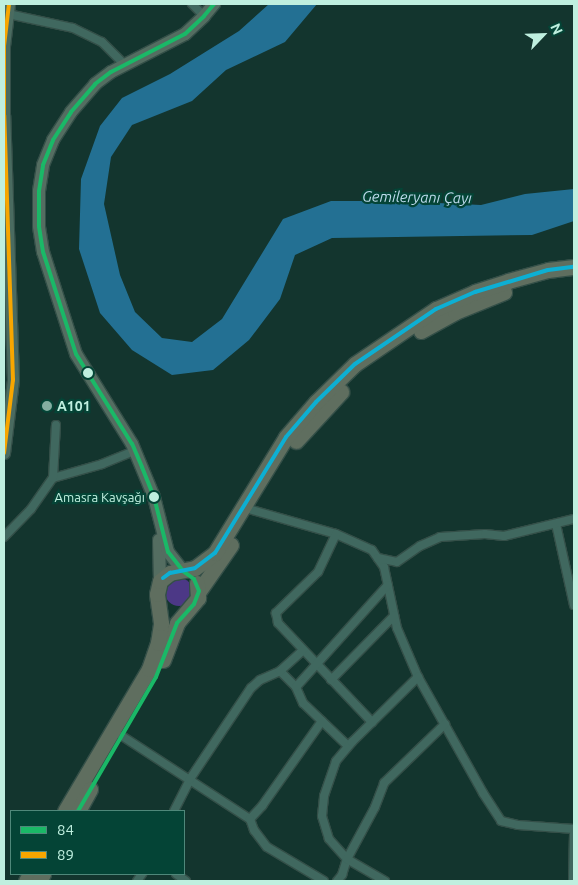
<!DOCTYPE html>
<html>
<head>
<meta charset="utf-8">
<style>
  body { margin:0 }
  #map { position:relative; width:578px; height:885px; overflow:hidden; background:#13352e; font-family:Ubuntu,sans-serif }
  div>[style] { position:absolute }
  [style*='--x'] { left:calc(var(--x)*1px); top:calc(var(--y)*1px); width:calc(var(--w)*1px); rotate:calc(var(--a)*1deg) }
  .green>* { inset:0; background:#4c3886 }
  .round { border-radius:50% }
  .water>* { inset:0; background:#237093 }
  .roads { filter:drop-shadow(1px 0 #344f48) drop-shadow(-1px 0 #344f48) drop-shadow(0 1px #344f48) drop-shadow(0 -1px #344f48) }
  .street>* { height:8px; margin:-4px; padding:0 4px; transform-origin:4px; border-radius:4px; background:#40685f }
  .secondary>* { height:11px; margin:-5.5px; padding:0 5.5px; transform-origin:5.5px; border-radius:5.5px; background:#4a6b60 }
  .primary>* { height:12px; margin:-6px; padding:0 6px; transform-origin:6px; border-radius:6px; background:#546d61 }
  .highway>* { height:15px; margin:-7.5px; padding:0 7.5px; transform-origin:7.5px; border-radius:7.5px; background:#5f6e5f }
  .bus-1>* { height:4px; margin:-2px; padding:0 2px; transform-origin:2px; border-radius:2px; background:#1ab867 }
  .bus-2>* { height:4px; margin:-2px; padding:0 2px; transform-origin:2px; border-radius:2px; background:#f7a600 }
  .bus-3>* { height:4px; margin:-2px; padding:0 2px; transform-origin:2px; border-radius:2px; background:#0dafd3 }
  .dots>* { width:14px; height:14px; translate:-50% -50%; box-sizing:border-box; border:2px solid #044436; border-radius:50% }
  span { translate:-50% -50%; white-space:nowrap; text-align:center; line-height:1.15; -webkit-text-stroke:4.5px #044436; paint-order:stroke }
  .bus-label { font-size:13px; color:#bfefdf }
  .right { translate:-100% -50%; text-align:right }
  .poi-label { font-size:14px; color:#bfefdf; font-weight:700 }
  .left { translate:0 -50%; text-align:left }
  .water-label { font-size:15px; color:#bddaeb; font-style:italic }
  .frame { position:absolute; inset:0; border:5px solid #bfefdf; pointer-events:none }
  .legend { position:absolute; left:10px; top:810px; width:175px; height:65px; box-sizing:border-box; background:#044436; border:1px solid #4f887a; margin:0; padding:6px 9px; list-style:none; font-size:15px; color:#bfefdf }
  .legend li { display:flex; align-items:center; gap:10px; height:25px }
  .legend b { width:25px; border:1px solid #4f887a }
  .north { position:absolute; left:518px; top:10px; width:50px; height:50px; -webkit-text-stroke:4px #044436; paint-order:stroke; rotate:66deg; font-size:14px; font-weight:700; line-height:20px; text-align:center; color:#bfefdf }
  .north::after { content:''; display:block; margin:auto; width:18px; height:22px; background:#bfefdf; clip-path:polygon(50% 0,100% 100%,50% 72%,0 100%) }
</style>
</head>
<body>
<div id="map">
  <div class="green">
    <i class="round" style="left:165px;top:578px;width:28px;height:28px"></i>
  </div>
  <div class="water">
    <i style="clip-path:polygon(269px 4px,317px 4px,285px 42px,226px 70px,192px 101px,132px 125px,111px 157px,104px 204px,120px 275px,135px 312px,162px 338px,192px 342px,222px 319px,283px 219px,331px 201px,395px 201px,481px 205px,525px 194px,574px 189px,574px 221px,532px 235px,332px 238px,295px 255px,280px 299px,249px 340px,213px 370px,172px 375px,132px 350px,100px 313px,79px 249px,81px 179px,100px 126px,122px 98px,170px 74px,239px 31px)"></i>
  </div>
  <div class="roads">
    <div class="street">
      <i style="--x:192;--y:4;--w:17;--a:45"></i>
      <i style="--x:8;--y:14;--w:66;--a:12.2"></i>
      <i style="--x:73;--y:28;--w:32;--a:26"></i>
      <i style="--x:102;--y:42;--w:33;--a:45"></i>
      <i style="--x:53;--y:478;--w:51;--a:-15.9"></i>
      <i style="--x:102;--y:464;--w:35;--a:-22"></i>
      <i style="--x:252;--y:510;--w:87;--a:15.9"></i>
      <i style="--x:336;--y:534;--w:39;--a:24"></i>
      <i style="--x:372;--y:550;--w:21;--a:55"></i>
      <i style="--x:384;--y:567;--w:62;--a:78"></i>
      <i style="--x:397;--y:628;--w:53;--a:66.8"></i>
      <i style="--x:418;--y:677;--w:133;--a:60.7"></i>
      <i style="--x:483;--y:793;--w:33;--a:57"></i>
      <i style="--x:501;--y:821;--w:17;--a:13"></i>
      <i style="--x:518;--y:825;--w:56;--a:4.1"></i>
      <i style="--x:556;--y:524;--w:83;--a:77.5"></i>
      <i style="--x:336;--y:534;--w:42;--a:115.3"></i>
      <i style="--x:318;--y:572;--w:59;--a:135.7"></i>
      <i style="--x:276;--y:613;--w:10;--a:79"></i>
      <i style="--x:278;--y:623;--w:137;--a:46.5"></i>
      <i style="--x:4;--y:537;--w:39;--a:-46"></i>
      <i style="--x:31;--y:509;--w:38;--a:-55"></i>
      <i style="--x:53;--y:478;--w:53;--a:-86.8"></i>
      <i style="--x:378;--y:558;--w:19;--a:12"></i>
      <i style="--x:397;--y:562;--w:28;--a:-35"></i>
      <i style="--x:420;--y:546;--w:22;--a:-24"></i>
      <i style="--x:440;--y:537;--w:45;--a:-3.8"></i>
      <i style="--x:485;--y:534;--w:19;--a:6"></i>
      <i style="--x:504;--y:536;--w:72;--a:-13.7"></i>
      <i style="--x:280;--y:671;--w:23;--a:45"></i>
      <i style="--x:331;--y:680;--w:90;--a:-45.5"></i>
      <i style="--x:122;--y:736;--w:153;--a:33"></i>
      <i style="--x:250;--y:819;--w:18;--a:-47"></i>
      <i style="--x:262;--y:806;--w:104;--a:-54.8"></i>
      <i style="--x:348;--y:746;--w:62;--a:-136.3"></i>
      <i style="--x:303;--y:703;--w:17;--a:-114"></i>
      <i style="--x:296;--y:687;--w:137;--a:-48"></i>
      <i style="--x:174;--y:811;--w:36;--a:-63"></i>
      <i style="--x:190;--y:779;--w:110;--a:-56.2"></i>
      <i style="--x:251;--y:688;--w:12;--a:-42"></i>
      <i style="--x:260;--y:680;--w:22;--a:-24"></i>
      <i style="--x:280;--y:671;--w:31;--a:-42"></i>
      <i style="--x:250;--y:819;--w:12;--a:70"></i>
      <i style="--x:254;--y:830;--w:21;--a:53"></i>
      <i style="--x:267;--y:847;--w:66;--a:30.8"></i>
      <i style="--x:176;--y:874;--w:12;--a:35"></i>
      <i style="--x:137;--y:881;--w:9;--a:-54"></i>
      <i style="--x:337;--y:881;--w:8;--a:-50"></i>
      <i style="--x:342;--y:875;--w:17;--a:-73"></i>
      <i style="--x:347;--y:859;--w:27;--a:-132"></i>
      <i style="--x:329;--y:839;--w:24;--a:-107"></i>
      <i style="--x:322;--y:816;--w:20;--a:-84"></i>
      <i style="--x:324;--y:796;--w:37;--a:-71"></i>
      <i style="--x:336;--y:761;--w:25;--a:-50"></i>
      <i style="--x:352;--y:742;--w:93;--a:-44.6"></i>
      <i style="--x:385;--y:881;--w:44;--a:-149.9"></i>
      <i style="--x:347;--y:859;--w:59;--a:-61.7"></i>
      <i style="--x:375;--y:807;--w:26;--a:-69"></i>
      <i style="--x:384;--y:783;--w:85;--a:-44"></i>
      <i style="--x:573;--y:881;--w:47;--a:-88.8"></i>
    </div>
    <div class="secondary">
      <i style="--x:4;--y:453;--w:74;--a:-83"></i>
      <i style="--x:13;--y:380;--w:265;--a:-91.9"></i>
      <i style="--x:4;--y:115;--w:69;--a:-90"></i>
      <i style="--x:4;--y:46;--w:42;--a:-83.2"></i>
    </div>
    <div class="primary">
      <i style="--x:159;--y:540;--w:41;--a:88.6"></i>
      <i style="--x:183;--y:571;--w:24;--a:-128"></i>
      <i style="--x:168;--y:552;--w:57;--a:-104.3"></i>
      <i style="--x:154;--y:497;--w:57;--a:-112.5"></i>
      <i style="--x:132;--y:444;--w:106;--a:-121.9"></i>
      <i style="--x:76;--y:354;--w:107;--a:-107.9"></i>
      <i style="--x:43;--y:252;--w:26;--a:-99"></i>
      <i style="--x:39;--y:226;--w:35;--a:-90"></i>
      <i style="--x:39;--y:191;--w:26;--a:-81"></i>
      <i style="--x:43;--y:165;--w:27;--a:-68"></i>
      <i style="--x:53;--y:140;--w:33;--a:-57"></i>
      <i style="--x:71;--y:112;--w:37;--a:-49"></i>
      <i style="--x:95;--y:84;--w:20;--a:-37"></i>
      <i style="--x:111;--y:72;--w:83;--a:-27.2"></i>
      <i style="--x:185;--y:34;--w:26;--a:-43"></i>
      <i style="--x:204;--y:16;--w:16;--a:-50"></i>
    </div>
    <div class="highway">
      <i style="--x:421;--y:331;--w:39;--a:-29"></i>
      <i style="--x:455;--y:312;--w:53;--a:-22.2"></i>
      <i style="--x:296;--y:441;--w:67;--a:-47.4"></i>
      <i style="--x:199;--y:591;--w:56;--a:-55.2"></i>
      <i style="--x:163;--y:660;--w:40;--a:-69"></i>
      <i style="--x:177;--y:623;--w:33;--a:-50"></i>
      <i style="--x:198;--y:598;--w:15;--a:-94"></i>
      <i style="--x:65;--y:811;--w:165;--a:-59.4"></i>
      <i style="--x:149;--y:669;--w:28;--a:-71"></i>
      <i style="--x:158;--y:643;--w:20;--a:-81"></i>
      <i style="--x:161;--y:623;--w:29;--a:-98"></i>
      <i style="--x:157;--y:594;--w:13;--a:-77"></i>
      <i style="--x:160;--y:581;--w:13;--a:-39"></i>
      <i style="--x:170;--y:573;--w:25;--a:-11"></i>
      <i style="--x:195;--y:568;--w:25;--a:-37"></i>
      <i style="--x:215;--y:553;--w:136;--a:-58.5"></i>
      <i style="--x:286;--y:437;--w:46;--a:-49.4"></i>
      <i style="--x:316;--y:402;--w:54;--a:-44.3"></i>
      <i style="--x:355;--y:364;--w:98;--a:-34.2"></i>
      <i style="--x:436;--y:309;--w:43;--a:-23.6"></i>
      <i style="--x:475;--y:292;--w:35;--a:-18"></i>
      <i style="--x:508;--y:281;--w:41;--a:-15.4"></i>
      <i style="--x:548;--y:270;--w:26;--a:-7"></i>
      <i style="--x:78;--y:811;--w:25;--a:-61"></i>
      <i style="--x:26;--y:881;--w:8;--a:-60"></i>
      <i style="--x:39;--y:881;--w:8;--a:-60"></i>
    </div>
  </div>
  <div class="bus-1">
    <i style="--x:78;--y:811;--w:155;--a:-59.8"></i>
    <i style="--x:156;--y:677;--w:58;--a:-68.7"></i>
    <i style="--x:177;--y:623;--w:25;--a:-48"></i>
    <i style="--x:194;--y:604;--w:14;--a:-69"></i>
    <i style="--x:199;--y:591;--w:13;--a:-113"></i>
    <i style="--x:194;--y:579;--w:14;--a:-144"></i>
    <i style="--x:183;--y:571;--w:24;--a:-128"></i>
    <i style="--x:168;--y:552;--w:57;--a:-104.3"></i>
    <i style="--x:154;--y:497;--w:32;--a:-112"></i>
    <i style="--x:142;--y:467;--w:25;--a:-113"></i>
    <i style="--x:132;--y:444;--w:106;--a:-121.9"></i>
    <i style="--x:76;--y:354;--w:107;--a:-107.9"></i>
    <i style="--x:43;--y:252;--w:26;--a:-99"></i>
    <i style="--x:39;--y:226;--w:35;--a:-90"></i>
    <i style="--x:39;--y:191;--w:26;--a:-81"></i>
    <i style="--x:43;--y:165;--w:27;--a:-68"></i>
    <i style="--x:53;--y:140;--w:33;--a:-57"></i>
    <i style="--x:71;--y:112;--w:37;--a:-49"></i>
    <i style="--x:95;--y:84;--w:20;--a:-37"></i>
    <i style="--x:111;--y:72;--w:83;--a:-27.2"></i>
    <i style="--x:185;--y:34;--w:26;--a:-43"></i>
    <i style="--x:204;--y:16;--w:16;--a:-50"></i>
  </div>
  <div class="bus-2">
    <i style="--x:4;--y:453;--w:74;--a:-83"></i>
    <i style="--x:13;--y:380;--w:265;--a:-91.9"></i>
    <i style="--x:4;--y:115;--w:69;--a:-90"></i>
    <i style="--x:4;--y:46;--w:42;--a:-83.2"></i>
  </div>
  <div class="bus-3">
    <i style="--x:163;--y:578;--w:9;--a:-36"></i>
    <i style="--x:170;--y:573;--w:25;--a:-11"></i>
    <i style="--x:195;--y:568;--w:25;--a:-37"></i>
    <i style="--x:215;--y:553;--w:136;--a:-58.5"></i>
    <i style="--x:286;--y:437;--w:46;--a:-49.4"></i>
    <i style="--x:316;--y:402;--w:54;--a:-44.3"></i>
    <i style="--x:355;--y:364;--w:98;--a:-34.2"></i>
    <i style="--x:436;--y:309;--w:43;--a:-23.6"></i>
    <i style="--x:475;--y:292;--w:76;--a:-16.8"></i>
    <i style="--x:548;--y:270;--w:26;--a:-7"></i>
  </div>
  <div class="dots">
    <i style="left:88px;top:373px;background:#bfefdf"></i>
    <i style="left:47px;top:406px;background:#83aea1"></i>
    <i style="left:154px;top:497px;background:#bfefdf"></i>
  </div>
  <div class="bus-label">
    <span class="right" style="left:145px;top:497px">Amasra Kavşağı</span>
  </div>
  <div class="poi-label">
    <span class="left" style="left:57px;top:406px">A101</span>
  </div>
  <div class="water-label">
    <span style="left:417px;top:197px;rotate:1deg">Gemileryanı Çayı</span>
  </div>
  <div class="frame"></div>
  <ul class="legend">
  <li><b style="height:6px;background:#1ab867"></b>84</li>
  <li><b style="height:6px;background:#f7a600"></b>89</li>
  </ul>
  <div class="north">N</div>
</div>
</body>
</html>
